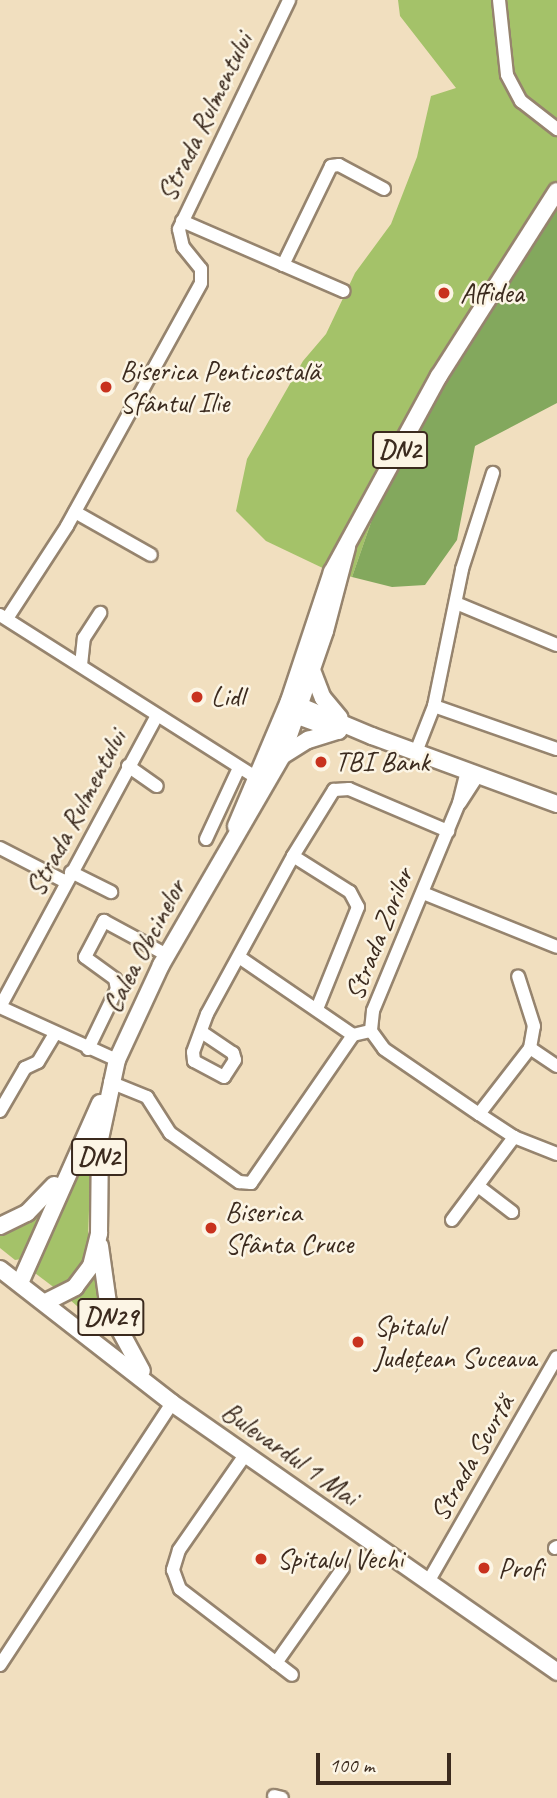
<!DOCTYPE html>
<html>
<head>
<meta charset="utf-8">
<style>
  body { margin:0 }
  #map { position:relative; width:557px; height:1798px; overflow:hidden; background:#f1dfbf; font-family:Caveat,sans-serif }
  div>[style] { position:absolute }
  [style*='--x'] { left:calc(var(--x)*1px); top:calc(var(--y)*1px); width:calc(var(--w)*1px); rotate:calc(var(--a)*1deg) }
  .green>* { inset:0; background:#a4c269 }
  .forest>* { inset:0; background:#83a85d }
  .roads { filter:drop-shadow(2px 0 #96846e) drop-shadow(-2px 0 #96846e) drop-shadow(0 2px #96846e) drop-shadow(0 -2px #96846e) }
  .minor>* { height:12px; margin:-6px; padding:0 6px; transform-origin:6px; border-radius:6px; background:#fff }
  .major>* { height:16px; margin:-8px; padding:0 8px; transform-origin:8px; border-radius:8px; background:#fff }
  .dots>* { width:19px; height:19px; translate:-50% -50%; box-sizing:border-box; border:4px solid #fcf5e5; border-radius:50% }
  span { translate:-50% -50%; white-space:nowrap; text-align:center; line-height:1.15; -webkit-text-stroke:5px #fcf5e5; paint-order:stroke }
  .shield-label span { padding:2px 5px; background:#fcf5e5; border:2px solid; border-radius:5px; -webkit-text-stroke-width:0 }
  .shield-label { font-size:26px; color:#3b2a1e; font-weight:700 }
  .street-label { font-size:28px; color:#3b2a1e }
  .poi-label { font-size:28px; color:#3b2a1e }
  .left { translate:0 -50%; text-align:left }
  .scale { position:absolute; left:316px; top:1753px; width:135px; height:32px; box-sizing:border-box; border:4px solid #3b2a1e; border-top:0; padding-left:9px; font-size:21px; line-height:24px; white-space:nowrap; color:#3b2a1e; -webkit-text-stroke:5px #fcf5e5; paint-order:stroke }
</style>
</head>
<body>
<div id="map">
  <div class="green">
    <i style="clip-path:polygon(398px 0,557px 0,557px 204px,384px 485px,352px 577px,329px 571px,266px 541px,236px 511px,247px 459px,303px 361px,326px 334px,355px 273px,391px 224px,417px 157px,431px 96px,456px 88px,400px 16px)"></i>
    <i style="clip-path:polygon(92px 1127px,87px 1265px,79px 1278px,56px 1289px,31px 1270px)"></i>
    <i style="clip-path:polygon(52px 1194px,22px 1259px,15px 1260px,0 1248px,0 1230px)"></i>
    <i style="clip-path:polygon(96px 1272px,112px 1322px,102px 1328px,69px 1299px)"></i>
  </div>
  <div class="forest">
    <i style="clip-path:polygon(557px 204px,557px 403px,475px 446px,457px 540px,425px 585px,392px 587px,352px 577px,384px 485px,466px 342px)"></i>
  </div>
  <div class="roads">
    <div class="minor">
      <i style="--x:499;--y:0;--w:75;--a:83.9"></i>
      <i style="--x:507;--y:75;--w:30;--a:62"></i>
      <i style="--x:521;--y:101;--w:46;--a:37.9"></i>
      <i style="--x:182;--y:221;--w:176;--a:23.4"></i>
      <i style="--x:283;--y:265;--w:110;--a:-64.1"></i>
      <i style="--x:331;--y:166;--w:8;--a:-7"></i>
      <i style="--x:339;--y:165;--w:51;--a:28.1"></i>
      <i style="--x:75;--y:512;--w:87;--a:29.5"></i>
      <i style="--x:456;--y:603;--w:109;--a:22.6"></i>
      <i style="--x:0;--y:615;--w:304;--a:32.4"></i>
      <i style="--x:8;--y:617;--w:108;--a:-57"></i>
      <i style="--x:67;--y:526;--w:277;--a:-61.1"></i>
      <i style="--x:201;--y:283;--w:14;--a:-90"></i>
      <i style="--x:201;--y:269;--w:28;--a:-129"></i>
      <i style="--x:183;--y:247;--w:18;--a:-103"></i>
      <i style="--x:179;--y:229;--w:254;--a:-64.3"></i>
      <i style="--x:81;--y:665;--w:27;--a:-84"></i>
      <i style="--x:84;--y:638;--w:30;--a:-57"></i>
      <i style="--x:434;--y:706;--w:140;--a:-78.4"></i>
      <i style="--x:462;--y:569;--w:101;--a:-72.1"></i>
      <i style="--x:416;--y:752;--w:49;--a:-68.6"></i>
      <i style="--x:434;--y:706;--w:130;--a:19.3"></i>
      <i style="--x:128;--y:766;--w:35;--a:35"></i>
      <i style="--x:467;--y:771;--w:33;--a:104"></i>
      <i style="--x:459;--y:803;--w:225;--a:112.5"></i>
      <i style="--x:373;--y:1011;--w:20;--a:96"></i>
      <i style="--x:371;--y:1031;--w:22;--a:54"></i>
      <i style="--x:384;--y:1049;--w:115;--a:34.4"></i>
      <i style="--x:479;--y:1114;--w:42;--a:33.3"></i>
      <i style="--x:514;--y:1137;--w:46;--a:21.6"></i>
      <i style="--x:460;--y:803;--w:33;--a:-57"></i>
      <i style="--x:206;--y:839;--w:78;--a:-65.1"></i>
      <i style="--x:0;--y:848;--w:74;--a:27.3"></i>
      <i style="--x:293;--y:856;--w:78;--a:-58.2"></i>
      <i style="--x:334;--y:790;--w:15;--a:-4"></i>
      <i style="--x:349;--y:789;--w:108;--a:23"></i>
      <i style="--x:71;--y:872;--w:45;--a:26.6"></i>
      <i style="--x:423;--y:893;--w:144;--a:21.9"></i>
      <i style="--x:239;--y:957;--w:138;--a:34.4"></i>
      <i style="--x:0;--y:1007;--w:329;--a:-61.7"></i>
      <i style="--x:0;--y:1007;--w:128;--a:24.4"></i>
      <i style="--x:203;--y:1033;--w:36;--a:34"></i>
      <i style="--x:233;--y:1053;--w:7;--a:74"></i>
      <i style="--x:235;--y:1060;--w:20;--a:123"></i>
      <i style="--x:224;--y:1077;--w:34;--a:-152"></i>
      <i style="--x:194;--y:1061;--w:9;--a:-96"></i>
      <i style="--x:193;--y:1052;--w:40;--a:-69.8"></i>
      <i style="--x:207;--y:1014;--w:180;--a:-61.4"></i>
      <i style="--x:293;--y:856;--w:67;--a:32.3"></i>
      <i style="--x:350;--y:892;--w:17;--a:62"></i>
      <i style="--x:358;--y:907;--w:110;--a:111.9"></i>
      <i style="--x:530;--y:1048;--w:32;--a:34"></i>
      <i style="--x:88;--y:1049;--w:67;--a:-64.2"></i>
      <i style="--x:117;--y:989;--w:10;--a:-101"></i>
      <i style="--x:115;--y:979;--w:37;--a:-144"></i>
      <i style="--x:85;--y:957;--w:41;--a:-62.2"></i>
      <i style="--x:104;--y:921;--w:72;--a:28.4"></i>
      <i style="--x:110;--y:1082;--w:40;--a:22"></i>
      <i style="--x:147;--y:1097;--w:43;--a:57.4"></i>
      <i style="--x:170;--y:1133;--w:85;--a:35.4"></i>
      <i style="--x:239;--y:1182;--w:12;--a:5"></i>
      <i style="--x:251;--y:1183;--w:180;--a:-55.4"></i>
      <i style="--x:353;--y:1035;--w:18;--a:-13"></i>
      <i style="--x:0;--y:1111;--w:50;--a:-59.8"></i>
      <i style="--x:25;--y:1068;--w:14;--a:-25"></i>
      <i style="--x:38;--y:1062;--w:33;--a:-59"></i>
      <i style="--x:479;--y:1114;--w:83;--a:-52.3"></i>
      <i style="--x:530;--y:1048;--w:22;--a:-80"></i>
      <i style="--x:534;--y:1026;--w:52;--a:-107.7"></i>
      <i style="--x:478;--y:1186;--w:43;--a:37.4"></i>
      <i style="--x:452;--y:1220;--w:104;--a:-53.2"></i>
      <i style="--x:245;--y:1455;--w:116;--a:124.8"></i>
      <i style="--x:179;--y:1550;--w:21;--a:107"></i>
      <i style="--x:173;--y:1570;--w:20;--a:70"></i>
      <i style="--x:180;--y:1589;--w:141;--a:37.5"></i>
      <i style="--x:555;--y:1548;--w:2;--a:-27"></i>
      <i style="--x:428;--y:1582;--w:259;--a:-60.2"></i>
      <i style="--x:276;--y:1663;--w:116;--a:-54.8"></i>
      <i style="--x:0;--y:1665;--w:313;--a:-56.7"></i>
      <i style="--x:274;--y:1796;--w:8;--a:14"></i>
    </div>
    <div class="major">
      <i style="--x:312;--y:670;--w:30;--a:69"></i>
      <i style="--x:323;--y:698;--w:26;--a:50"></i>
      <i style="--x:291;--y:702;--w:88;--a:22.8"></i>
      <i style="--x:372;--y:736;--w:197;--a:20.2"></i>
      <i style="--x:287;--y:712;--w:55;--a:20.1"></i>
      <i style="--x:282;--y:756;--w:31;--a:-32"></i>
      <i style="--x:308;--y:740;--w:31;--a:-17"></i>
      <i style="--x:236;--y:826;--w:136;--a:-67"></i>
      <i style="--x:289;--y:701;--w:136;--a:-71.6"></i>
      <i style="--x:332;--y:572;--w:223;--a:-61.4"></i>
      <i style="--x:439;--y:376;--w:219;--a:-57.5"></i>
      <i style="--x:0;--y:1226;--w:30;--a:-26"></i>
      <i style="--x:27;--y:1213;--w:39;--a:-46"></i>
      <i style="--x:100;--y:1246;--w:65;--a:82"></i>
      <i style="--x:109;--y:1310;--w:69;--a:61.6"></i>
      <i style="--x:0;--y:1269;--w:218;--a:37.9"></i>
      <i style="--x:172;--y:1403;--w:470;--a:34.9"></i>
      <i style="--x:20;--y:1283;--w:197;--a:-66"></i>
      <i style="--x:46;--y:1302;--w:33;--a:-27"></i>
      <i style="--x:75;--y:1287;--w:26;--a:-53"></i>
      <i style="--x:91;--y:1266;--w:34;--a:-76"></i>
      <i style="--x:99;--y:1233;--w:94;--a:-89.4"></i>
      <i style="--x:100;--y:1139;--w:81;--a:-77.9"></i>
      <i style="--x:117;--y:1060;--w:105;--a:-65.1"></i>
      <i style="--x:161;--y:965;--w:241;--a:-59.9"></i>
      <i style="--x:282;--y:756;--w:132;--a:-71"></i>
      <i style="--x:325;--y:631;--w:87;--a:-75.3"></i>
    </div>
  </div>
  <div class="dots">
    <i style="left:444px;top:293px;background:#c8321e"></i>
    <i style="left:106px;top:387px;background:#c8321e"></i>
    <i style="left:197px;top:697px;background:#c8321e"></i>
    <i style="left:321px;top:762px;background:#c8321e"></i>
    <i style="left:211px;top:1228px;background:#c8321e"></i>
    <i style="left:358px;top:1342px;background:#c8321e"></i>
    <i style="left:261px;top:1559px;background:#c8321e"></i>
    <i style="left:484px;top:1568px;background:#c8321e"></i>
  </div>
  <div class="shield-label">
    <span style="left:400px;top:450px">DN2</span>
    <span style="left:99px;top:1157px">DN2</span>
    <span style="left:111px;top:1317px">DN29</span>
  </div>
  <div class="street-label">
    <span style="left:205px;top:117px;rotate:-64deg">Strada Rulmentului</span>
    <span style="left:76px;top:813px;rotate:-62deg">Strada Rulmentului</span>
    <span style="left:379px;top:934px;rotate:-68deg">Strada Zorilor</span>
    <span style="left:144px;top:946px;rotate:-62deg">Calea Obcinelor</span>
    <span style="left:290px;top:1454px;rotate:35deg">Bulevardul 1 Mai</span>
    <span style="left:472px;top:1458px;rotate:-60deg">Strada Scurtă</span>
  </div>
  <div class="poi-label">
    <span class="left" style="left:460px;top:293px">Affidea</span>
    <span class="left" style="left:120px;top:387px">Biserica Penticostală<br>Sfântul Ilie</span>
    <span class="left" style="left:211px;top:697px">Lidl</span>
    <span class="left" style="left:335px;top:762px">TBI Bank</span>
    <span class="left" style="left:225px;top:1228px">Biserica<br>Sfânta Cruce</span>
    <span class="left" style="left:374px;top:1342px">Spitalul<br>Județean Suceava</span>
    <span class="left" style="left:277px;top:1559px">Spitalul Vechi</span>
    <span class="left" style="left:498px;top:1568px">Profi</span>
  </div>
  <div class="scale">100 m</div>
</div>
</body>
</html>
